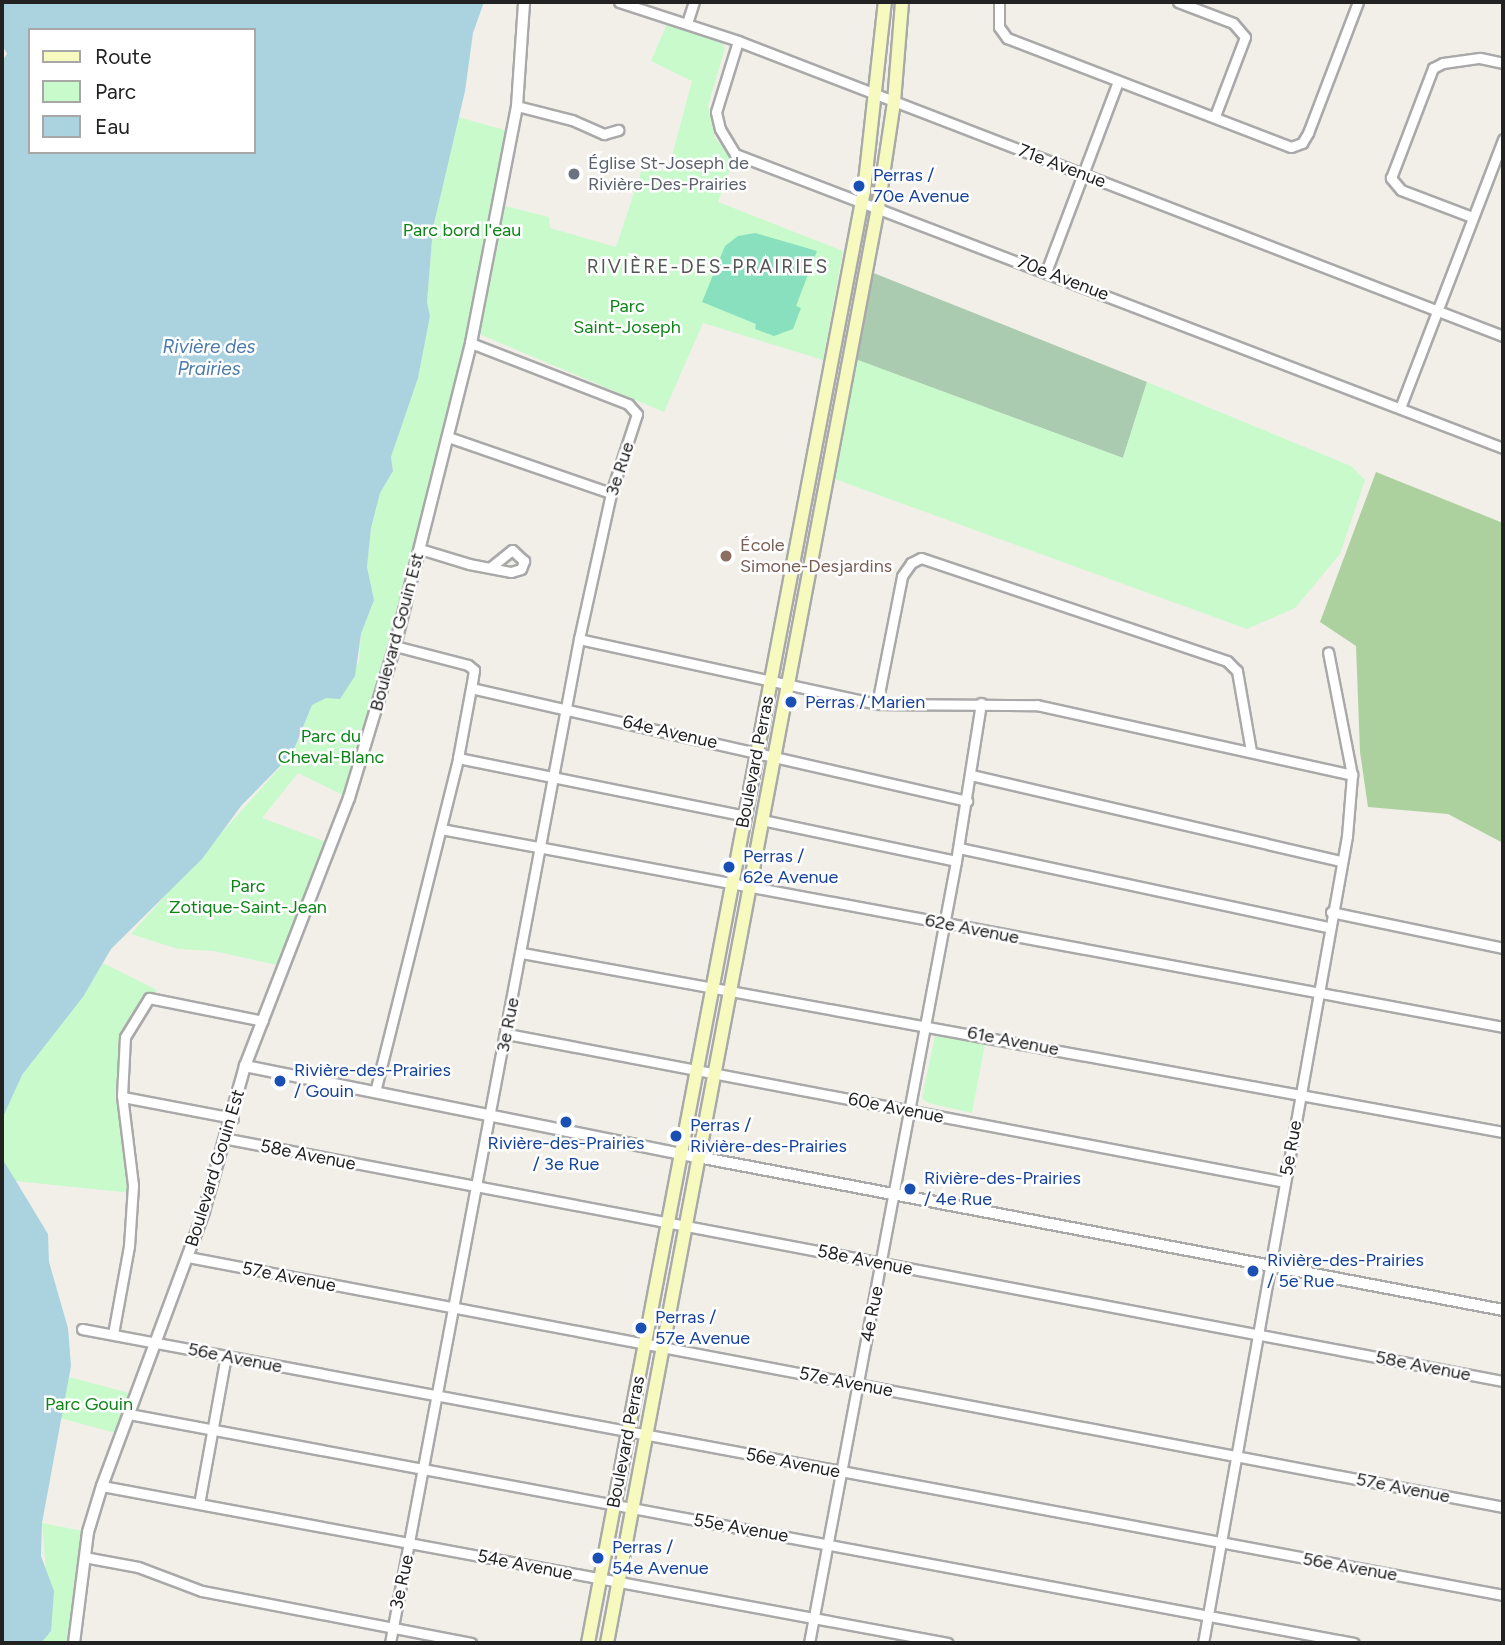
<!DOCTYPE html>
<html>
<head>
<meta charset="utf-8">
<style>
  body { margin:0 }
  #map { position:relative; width:1505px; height:1645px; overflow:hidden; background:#f2efe9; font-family:Figtree,sans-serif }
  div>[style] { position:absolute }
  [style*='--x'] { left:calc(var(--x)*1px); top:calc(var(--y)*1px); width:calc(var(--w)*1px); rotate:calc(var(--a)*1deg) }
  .forest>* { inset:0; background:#add19e }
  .cemetery>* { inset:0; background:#aacbaf }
  .park>* { inset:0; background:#c8facc; transform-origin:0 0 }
  .pitch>* { inset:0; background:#88e0be }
  .water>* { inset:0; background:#aad3df }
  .roads { filter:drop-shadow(2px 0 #a9a9a9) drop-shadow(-2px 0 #a9a9a9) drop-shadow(0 2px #a9a9a9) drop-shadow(0 -2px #a9a9a9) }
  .minor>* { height:9px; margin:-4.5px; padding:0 4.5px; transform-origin:4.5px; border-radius:4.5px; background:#fff }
  .tertiary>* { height:10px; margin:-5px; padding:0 5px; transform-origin:5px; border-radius:5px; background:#fff }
  .secondary>* { height:12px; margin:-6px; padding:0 6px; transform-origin:6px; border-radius:6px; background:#f7fabf }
  .dots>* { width:19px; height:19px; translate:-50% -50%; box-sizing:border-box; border:4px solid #fff; border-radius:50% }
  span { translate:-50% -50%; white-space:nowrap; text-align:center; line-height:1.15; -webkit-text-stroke:5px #fff; paint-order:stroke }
  .worship-label { font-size:18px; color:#5b616d }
  .left { translate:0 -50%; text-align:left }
  .street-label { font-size:18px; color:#222 }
  .transit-label { font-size:18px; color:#164399 }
  .park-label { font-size:18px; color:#0c8416 }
  .education-label { font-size:18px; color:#785e54 }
  .neighbourhood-label { font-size:19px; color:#555; letter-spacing:2px }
  .water-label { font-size:19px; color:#4a7aab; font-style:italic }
  .frame { position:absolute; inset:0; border:4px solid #222; pointer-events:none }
  .legend { position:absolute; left:28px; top:28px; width:228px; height:126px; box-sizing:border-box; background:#fff; border:2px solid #a7a7a7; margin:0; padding:9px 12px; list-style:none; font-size:21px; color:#222 }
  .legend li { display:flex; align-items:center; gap:14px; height:35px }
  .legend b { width:35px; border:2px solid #a7a7a7 }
</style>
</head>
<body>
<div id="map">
  <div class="forest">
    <i style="clip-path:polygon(1376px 472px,1503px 523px,1503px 843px,1448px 814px,1368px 807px,1360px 752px,1356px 646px,1320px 622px)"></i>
  </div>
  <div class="cemetery">
    <i style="clip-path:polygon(866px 270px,1147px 382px,1123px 458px,849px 357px)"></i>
  </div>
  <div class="park">
    <i style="clip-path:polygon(667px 24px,721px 42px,725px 48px,708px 106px,715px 138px,734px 160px,718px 202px,843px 251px,823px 360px,703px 323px,664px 412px,479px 334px,505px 206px,549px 217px,550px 228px,616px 247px,642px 169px,668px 171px,692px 81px,651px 61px)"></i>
    <i style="clip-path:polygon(458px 117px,512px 132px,471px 343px,452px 391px,448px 437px,349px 798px,298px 773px,262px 818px,332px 844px,286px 967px,214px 951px,178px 949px,131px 934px,292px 754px,312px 705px,319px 699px,343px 695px,359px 661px,361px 634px,374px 600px,367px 567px,371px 528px,380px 493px,393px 471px,391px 457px,418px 378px,430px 316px,427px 302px,433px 229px)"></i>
    <i style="clip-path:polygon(855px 359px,1123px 458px,1147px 382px,1351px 466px,1365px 480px,1340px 554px,1295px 608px,1247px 629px,832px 478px)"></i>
    <i style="clip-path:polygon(103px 963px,157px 990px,123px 1046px,132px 1193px,15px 1181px,2px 1158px,4px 1110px,22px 1075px,83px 997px)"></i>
    <i style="clip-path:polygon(935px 1036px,985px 1044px,972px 1113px,928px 1103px,922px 1098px)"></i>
    <i style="left:69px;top:1377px;width:69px;height:42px;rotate:15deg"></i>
    <i style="clip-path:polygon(42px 1523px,88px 1532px,74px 1643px,41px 1643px,51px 1631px)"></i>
  </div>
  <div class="pitch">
    <i style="clip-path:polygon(755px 233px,817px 251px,796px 306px,801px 308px,793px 329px,774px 336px,755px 329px,756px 324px,702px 302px,725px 246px,738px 236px)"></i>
  </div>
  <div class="water">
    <i style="clip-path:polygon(evenodd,2px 2px,484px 2px,473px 33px,465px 91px,433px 228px,427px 302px,430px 316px,418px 378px,391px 457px,393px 471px,380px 493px,371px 528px,367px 567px,374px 600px,361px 634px,355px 676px,340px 699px,326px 698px,312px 705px,292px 754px,241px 806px,202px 859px,111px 949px,83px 997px,22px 1075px,2px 1119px,2px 61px,7px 54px,2px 45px,2px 2px,30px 30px,254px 30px,254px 152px,30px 152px,30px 30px)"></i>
    <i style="clip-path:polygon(2px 1158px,48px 1234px,49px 1262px,68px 1328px,71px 1366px,42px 1523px,41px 1556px,54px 1591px,51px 1631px,41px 1643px,2px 1643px)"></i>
  </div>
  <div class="roads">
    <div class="minor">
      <i style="--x:619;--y:2;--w:125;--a:18.1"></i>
      <i style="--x:738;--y:41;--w:820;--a:21.09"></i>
      <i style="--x:999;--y:2;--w:25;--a:90"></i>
      <i style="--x:999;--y:27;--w:14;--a:54"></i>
      <i style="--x:1007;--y:38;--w:304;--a:21"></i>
      <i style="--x:1291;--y:147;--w:12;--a:-20"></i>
      <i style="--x:1302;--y:143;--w:12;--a:-59"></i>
      <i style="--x:1308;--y:133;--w:140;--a:-69.1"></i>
      <i style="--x:1178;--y:2;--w:59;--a:20.9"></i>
      <i style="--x:1233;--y:23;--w:18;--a:49"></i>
      <i style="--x:1245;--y:37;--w:85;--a:110.8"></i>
      <i style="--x:687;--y:23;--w:22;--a:-72"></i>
      <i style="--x:738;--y:41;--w:74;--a:107.2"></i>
      <i style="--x:716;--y:112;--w:17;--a:77"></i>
      <i style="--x:720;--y:129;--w:29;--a:59"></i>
      <i style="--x:735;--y:154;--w:822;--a:20.95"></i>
      <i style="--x:517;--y:106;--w:57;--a:14.3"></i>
      <i style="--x:572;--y:120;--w:35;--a:24"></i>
      <i style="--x:604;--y:134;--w:15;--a:-16"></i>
      <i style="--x:1472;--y:217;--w:76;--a:-159.2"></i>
      <i style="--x:1401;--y:190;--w:16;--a:-130"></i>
      <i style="--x:1391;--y:178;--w:118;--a:-69.1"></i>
      <i style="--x:1433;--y:68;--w:11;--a:-27"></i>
      <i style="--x:1443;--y:63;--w:37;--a:-8"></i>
      <i style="--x:1480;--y:58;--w:24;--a:12"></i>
      <i style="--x:1046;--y:272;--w:204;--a:-69.3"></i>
      <i style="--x:1400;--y:408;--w:288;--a:-69"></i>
      <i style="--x:448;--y:437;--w:172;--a:19"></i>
      <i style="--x:420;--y:549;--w:51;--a:17"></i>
      <i style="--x:469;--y:564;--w:43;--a:10.8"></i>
      <i style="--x:511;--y:572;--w:10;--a:-17"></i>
      <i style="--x:521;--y:569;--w:9;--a:-69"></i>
      <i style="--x:524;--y:561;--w:16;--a:-137"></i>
      <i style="--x:512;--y:550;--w:28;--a:141"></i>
      <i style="--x:579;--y:639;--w:305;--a:12.3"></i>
      <i style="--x:877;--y:704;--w:160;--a:0.4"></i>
      <i style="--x:1037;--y:705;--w:323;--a:12.5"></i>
      <i style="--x:395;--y:646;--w:75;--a:14.6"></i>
      <i style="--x:468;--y:665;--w:8;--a:40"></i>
      <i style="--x:474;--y:670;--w:18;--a:99"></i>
      <i style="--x:471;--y:688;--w:509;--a:12.83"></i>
      <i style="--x:877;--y:704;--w:130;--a:-78.9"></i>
      <i style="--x:902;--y:576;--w:16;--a:-55"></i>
      <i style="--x:911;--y:563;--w:11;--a:-27"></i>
      <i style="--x:921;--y:558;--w:323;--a:18.6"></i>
      <i style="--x:1227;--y:661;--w:14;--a:45"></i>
      <i style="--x:1237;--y:671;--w:81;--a:80.1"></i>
      <i style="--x:458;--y:758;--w:293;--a:11.4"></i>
      <i style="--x:971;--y:775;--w:381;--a:13.1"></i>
      <i style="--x:762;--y:820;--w:198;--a:11.9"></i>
      <i style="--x:956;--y:861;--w:160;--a:-81"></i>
      <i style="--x:441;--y:829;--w:1080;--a:10.56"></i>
      <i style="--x:959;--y:848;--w:378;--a:12.1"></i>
      <i style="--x:1331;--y:912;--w:176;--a:11.8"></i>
      <i style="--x:522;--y:953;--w:997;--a:10.34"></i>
      <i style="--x:507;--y:1034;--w:792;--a:10.77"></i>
      <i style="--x:375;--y:1092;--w:344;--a:-76"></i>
      <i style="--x:458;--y:758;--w:71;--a:-79.5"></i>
      <i style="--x:123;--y:1097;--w:112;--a:10.8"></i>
      <i style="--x:228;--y:1139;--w:1298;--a:10.75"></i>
      <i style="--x:188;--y:1257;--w:1339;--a:10.76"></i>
      <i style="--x:82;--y:1329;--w:1446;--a:10.6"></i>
      <i style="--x:113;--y:1334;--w:89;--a:-79.7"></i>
      <i style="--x:129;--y:1246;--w:61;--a:-86.2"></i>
      <i style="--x:133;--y:1185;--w:90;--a:-97"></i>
      <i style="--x:122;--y:1096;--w:59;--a:-87.1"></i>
      <i style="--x:125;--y:1037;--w:46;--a:-58.4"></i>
      <i style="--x:149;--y:998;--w:116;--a:11.4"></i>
      <i style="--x:129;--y:1414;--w:1246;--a:10.59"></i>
      <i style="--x:102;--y:1486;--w:860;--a:10.51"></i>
      <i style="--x:199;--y:1504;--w:150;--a:-79.7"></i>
      <i style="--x:84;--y:1557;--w:55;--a:10.5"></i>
      <i style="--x:138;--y:1567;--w:68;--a:20.6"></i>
      <i style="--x:202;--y:1591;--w:274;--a:10.9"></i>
      <i style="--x:390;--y:1643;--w:1022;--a:-79.34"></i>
      <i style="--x:579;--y:639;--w:149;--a:-77.6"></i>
      <i style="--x:611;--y:493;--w:83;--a:-71.8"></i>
      <i style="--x:637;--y:414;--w:13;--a:-132"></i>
      <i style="--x:628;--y:404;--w:168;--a:-158.8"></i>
      <i style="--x:809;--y:1643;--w:796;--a:-79.35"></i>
      <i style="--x:1203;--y:1643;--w:820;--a:-79.88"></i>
      <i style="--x:1347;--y:836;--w:61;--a:-85.3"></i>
      <i style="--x:1352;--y:775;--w:125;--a:-101"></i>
    </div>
    <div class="tertiary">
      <i style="--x:245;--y:1066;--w:462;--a:11.4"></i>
      <i style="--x:698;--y:1157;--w:819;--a:10.76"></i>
      <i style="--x:74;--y:1643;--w:112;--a:-82.8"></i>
      <i style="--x:88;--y:1532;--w:48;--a:-73.1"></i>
      <i style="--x:102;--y:1486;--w:293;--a:-69.6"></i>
      <i style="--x:204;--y:1211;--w:151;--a:-74.2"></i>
      <i style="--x:245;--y:1066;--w:287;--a:-68.8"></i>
      <i style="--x:349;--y:798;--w:159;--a:-73.2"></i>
      <i style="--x:395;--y:646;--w:312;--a:-75.9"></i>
      <i style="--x:471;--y:343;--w:241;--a:-79"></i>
      <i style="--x:517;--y:106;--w:104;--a:-86.1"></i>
    </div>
    <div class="secondary">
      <i style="--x:588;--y:1643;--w:1478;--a:-79.24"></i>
      <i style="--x:864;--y:191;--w:190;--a:-83.7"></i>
      <i style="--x:607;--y:1643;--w:1460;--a:-79.31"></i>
      <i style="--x:878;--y:208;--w:107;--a:-81.4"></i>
      <i style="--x:894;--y:102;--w:100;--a:-85.4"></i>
    </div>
  </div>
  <div class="dots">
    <i style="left:574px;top:174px;background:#6b7280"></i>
    <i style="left:859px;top:186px;background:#1a4fb4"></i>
    <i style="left:726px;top:556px;background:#8d6e63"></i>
    <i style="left:791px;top:702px;background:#1a4fb4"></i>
    <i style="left:729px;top:867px;background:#1a4fb4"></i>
    <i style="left:280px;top:1081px;background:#1a4fb4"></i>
    <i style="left:566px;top:1122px;background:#1a4fb4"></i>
    <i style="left:676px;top:1136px;background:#1a4fb4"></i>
    <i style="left:910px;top:1189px;background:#1a4fb4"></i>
    <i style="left:1253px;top:1271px;background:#1a4fb4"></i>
    <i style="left:641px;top:1328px;background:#1a4fb4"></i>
    <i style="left:598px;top:1558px;background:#1a4fb4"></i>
  </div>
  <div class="worship-label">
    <span class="left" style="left:588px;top:174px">Église St-Joseph de<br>Rivière-Des-Prairies</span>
  </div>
  <div class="street-label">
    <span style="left:1062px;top:166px;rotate:21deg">71e Avenue</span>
    <span style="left:1063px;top:278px;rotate:21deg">70e Avenue</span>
    <span style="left:620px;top:469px;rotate:-72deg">3e Rue</span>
    <span style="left:397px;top:632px;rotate:-75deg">Boulevard Gouin Est</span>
    <span style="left:670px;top:732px;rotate:13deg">64e Avenue</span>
    <span style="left:755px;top:762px;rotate:-79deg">Boulevard Perras</span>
    <span style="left:972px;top:929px;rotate:11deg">62e Avenue</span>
    <span style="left:508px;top:1025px;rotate:-79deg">3e Rue</span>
    <span style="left:1013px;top:1041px;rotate:11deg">61e Avenue</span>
    <span style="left:896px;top:1108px;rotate:11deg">60e Avenue</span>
    <span style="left:1291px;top:1148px;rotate:-80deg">5e Rue</span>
    <span style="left:308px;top:1155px;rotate:11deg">58e Avenue</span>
    <span style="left:215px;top:1168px;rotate:-73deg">Boulevard Gouin Est</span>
    <span style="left:865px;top:1260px;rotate:11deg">58e Avenue</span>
    <span style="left:289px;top:1277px;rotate:11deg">57e Avenue</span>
    <span style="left:872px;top:1314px;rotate:-79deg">4e Rue</span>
    <span style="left:235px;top:1358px;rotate:11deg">56e Avenue</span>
    <span style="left:1423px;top:1366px;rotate:11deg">58e Avenue</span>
    <span style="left:846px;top:1382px;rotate:11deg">57e Avenue</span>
    <span style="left:626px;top:1442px;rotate:-79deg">Boulevard Perras</span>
    <span style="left:793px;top:1463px;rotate:11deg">56e Avenue</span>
    <span style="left:1403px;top:1488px;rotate:11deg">57e Avenue</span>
    <span style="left:741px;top:1528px;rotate:10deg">55e Avenue</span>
    <span style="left:525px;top:1565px;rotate:11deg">54e Avenue</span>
    <span style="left:1350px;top:1567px;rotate:10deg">56e Avenue</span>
    <span style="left:402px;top:1582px;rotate:-78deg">3e Rue</span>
  </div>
  <div class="transit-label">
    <span class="left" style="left:873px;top:186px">Perras /<br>70e Avenue</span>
    <span class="left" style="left:805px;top:702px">Perras / Marien</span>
    <span class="left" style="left:743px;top:867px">Perras /<br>62e Avenue</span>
    <span class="left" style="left:294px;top:1081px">Rivière-des-Prairies<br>/ Gouin</span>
    <span class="left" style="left:690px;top:1136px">Perras /<br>Rivière-des-Prairies</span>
    <span style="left:566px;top:1154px">Rivière-des-Prairies<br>/ 3e Rue</span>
    <span class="left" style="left:924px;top:1189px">Rivière-des-Prairies<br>/ 4e Rue</span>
    <span class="left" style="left:1267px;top:1271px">Rivière-des-Prairies<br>/ 5e Rue</span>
    <span class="left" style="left:655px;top:1328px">Perras /<br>57e Avenue</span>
    <span class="left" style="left:612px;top:1558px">Perras /<br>54e Avenue</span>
  </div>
  <div class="park-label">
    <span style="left:462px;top:230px">Parc bord l'eau</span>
    <span style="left:627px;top:317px">Parc<br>Saint-Joseph</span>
    <span style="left:331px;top:747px">Parc du<br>Cheval-Blanc</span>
    <span style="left:248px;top:897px">Parc<br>Zotique-Saint-Jean</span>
    <span style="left:89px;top:1404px">Parc Gouin</span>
  </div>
  <div class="education-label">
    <span class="left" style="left:740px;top:556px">École<br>Simone-Desjardins</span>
  </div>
  <div class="neighbourhood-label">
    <span style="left:708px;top:267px">RIVIÈRE-DES-PRAIRIES</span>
  </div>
  <div class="water-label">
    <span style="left:209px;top:358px">Rivière des<br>Prairies</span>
  </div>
  <div class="frame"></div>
  <ul class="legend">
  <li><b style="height:9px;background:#f7fabf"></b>Route</li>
  <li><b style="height:19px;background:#c8facc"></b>Parc</li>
  <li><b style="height:19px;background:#aad3df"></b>Eau</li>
  </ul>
</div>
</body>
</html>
